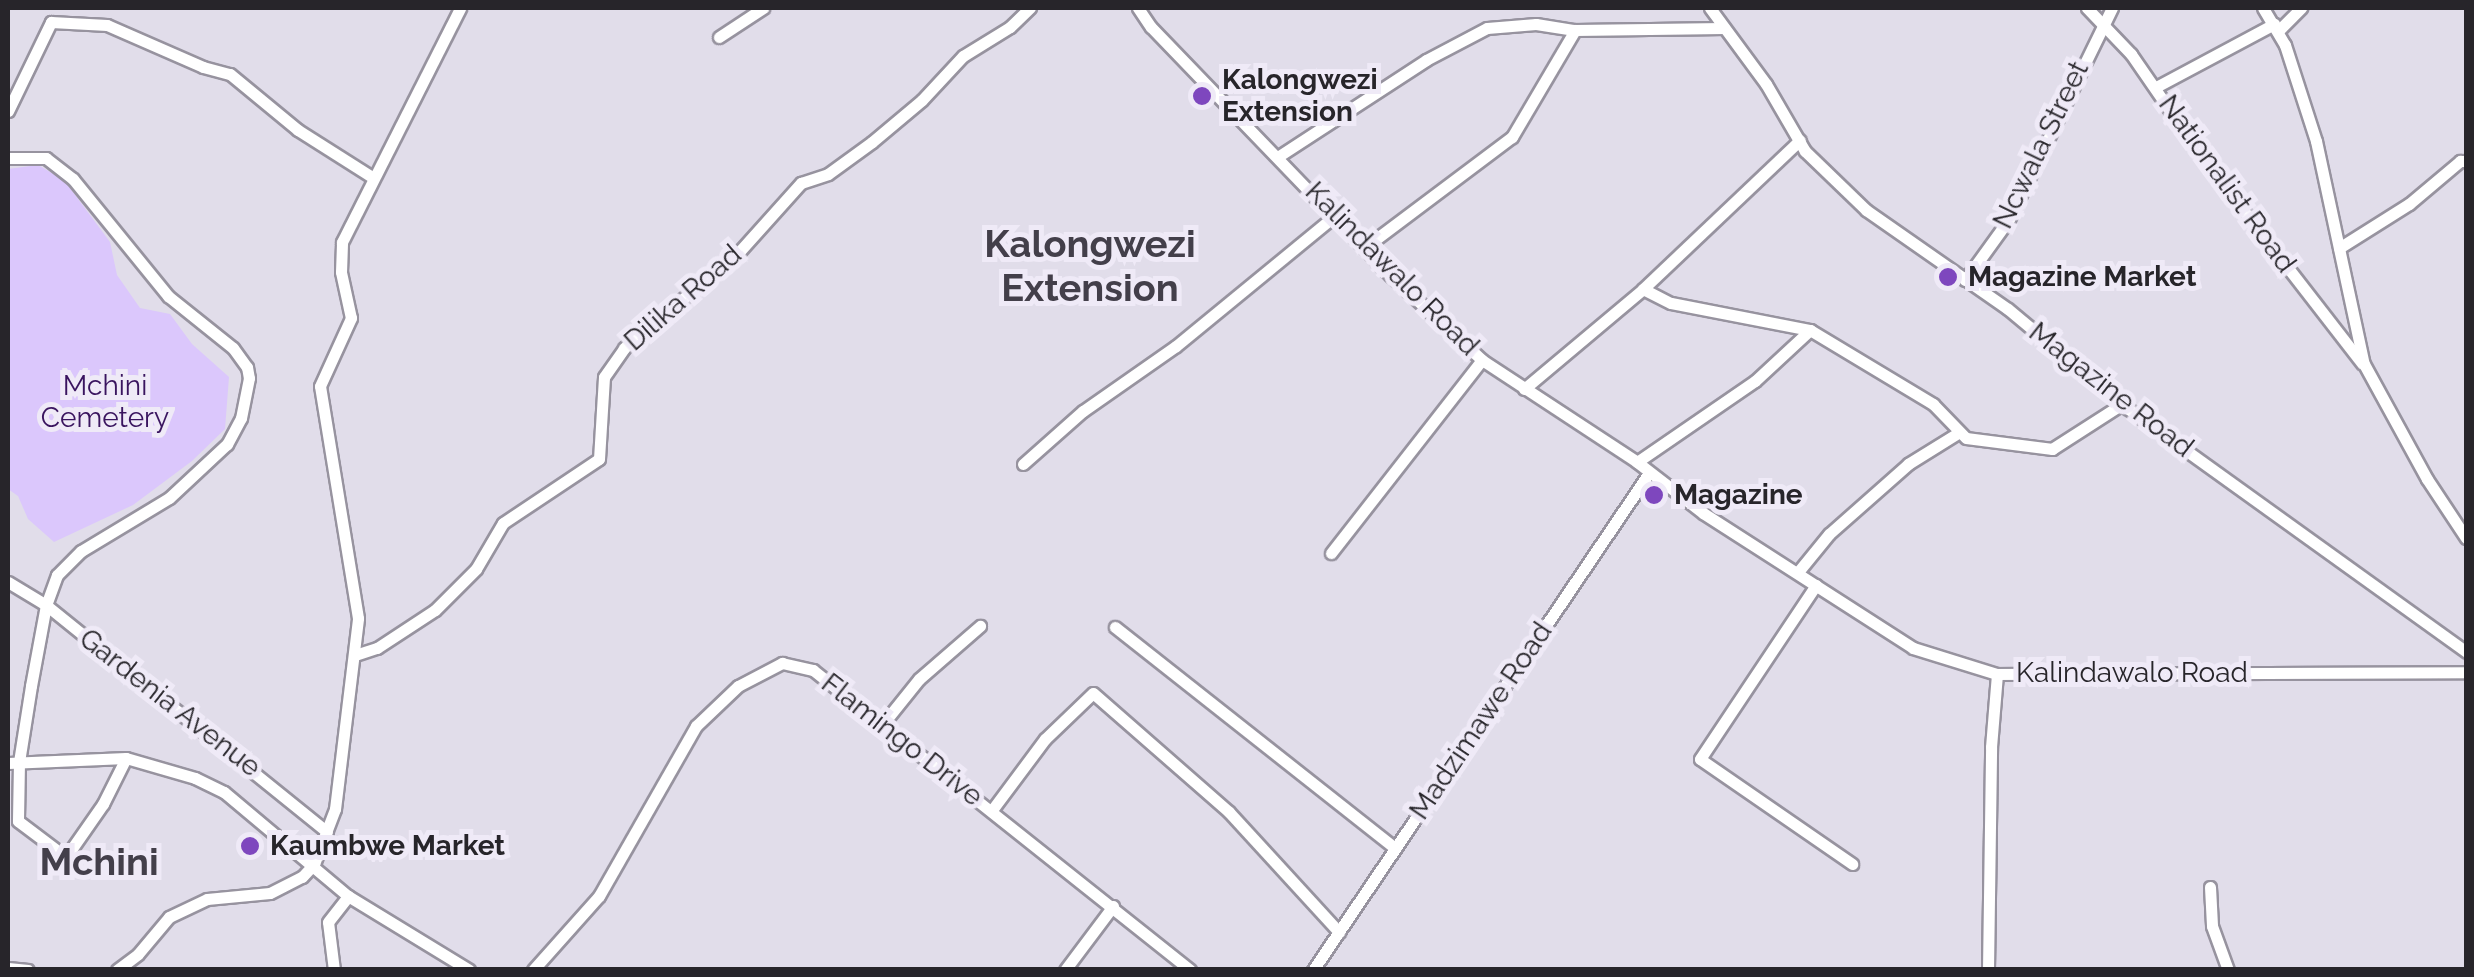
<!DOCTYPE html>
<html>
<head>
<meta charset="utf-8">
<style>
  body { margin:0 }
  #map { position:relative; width:2474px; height:977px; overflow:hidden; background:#e1ddea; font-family:Raleway,sans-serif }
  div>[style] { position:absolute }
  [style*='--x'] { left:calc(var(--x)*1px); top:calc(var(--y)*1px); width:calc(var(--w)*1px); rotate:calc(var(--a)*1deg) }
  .green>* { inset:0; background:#dbc7fc }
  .roads { filter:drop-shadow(2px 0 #97939f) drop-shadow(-2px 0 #97939f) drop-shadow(0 2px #97939f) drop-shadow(0 -2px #97939f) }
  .minor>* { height:11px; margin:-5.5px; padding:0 5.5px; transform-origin:5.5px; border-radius:5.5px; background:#fff }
  .dots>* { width:28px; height:28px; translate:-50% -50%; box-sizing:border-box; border:5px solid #efeaf7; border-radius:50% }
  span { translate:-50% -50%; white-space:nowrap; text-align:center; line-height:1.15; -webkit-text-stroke:10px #efeaf7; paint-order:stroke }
  .poi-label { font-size:28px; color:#27252a; font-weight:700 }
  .left { translate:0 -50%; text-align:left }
  .street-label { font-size:28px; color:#27252a }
  .park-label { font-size:28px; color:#3a155f }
  .district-label { font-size:38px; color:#433f4a; font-weight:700 }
  .frame { position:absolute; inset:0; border:10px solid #27252a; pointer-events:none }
</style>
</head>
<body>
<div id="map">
  <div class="green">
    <i style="clip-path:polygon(38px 165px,64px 180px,110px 242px,117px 275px,140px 308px,170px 314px,192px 344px,229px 377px,225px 429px,192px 461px,133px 505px,54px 542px,28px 519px,18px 496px,8px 489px,8px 169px)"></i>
  </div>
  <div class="roads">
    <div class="minor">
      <i style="--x:1138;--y:8;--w:23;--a:56"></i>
      <i style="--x:1151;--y:27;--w:346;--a:46.1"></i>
      <i style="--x:1391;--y:276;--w:124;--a:42.7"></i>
      <i style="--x:1482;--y:360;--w:186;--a:33.3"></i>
      <i style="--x:1637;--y:462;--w:83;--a:37.7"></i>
      <i style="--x:1703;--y:513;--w:250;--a:32.7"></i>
      <i style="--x:1913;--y:648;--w:88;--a:17.2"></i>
      <i style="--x:1997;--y:674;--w:469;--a:-0.2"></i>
      <i style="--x:1710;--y:8;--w:94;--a:53.6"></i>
      <i style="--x:1766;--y:84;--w:78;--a:59.8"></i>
      <i style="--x:1805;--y:151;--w:85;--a:44"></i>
      <i style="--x:1866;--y:210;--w:173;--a:34.9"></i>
      <i style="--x:2008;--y:309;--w:155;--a:39.8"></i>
      <i style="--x:2127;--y:408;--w:418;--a:35.7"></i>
      <i style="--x:2087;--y:8;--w:64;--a:46.3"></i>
      <i style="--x:2131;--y:54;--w:125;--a:55.4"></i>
      <i style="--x:2202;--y:157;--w:261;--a:52.2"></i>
      <i style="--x:2263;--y:8;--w:43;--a:59.3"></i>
      <i style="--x:2285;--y:45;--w:101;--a:72.1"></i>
      <i style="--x:2316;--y:141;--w:228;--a:77.9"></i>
      <i style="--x:2364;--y:364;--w:131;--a:61.3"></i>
      <i style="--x:2427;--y:479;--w:71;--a:56.5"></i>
      <i style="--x:2278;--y:31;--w:33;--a:-45"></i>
      <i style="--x:719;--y:37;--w:53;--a:-33.4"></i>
      <i style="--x:2156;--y:87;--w:134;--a:-28.1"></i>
      <i style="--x:8;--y:111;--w:99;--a:-64.2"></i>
      <i style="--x:51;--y:22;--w:56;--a:3.1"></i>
      <i style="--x:107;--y:25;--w:105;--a:23.6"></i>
      <i style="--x:203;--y:67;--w:28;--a:15"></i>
      <i style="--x:230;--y:74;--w:88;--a:39.5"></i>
      <i style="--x:298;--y:130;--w:88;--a:32.4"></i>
      <i style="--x:1279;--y:156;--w:176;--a:-33.1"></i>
      <i style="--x:1426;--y:60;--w:69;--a:-27.7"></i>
      <i style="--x:1487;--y:28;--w:49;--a:-4.7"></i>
      <i style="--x:1536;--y:24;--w:39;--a:9"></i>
      <i style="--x:1575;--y:30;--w:149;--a:-0.8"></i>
      <i style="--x:8;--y:158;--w:38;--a:0"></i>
      <i style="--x:46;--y:158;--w:34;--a:38"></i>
      <i style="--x:73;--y:179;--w:151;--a:50.9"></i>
      <i style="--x:168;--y:296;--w:83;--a:38.7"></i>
      <i style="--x:233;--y:348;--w:24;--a:54"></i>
      <i style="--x:247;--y:367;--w:11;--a:80"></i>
      <i style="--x:249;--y:378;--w:41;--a:101.3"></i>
      <i style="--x:241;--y:418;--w:30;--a:118"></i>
      <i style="--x:227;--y:444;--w:79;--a:137"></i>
      <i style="--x:169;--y:498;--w:103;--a:148.9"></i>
      <i style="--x:81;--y:551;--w:34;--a:135"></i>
      <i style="--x:57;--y:575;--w:32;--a:110"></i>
      <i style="--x:46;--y:605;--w:82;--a:100.5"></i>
      <i style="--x:31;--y:686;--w:77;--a:99"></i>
      <i style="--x:19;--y:762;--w:59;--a:91"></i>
      <i style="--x:18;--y:821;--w:60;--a:36.9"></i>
      <i style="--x:66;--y:857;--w:65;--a:-55.1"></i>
      <i style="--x:103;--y:804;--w:51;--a:-63.4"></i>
      <i style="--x:1364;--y:248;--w:185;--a:-36.9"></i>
      <i style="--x:1512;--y:137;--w:124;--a:-59.5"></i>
      <i style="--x:2339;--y:248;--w:83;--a:-32.2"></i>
      <i style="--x:2409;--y:204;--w:67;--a:-40.1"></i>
      <i style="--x:2460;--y:161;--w:6;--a:0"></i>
      <i style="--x:1965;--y:280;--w:75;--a:-54.2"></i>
      <i style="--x:2009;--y:219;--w:235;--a:-64"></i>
      <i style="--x:1643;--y:289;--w:31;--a:27"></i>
      <i style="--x:1671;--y:303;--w:142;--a:11"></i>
      <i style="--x:1810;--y:330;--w:144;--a:31"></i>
      <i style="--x:1933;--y:404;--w:47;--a:45.9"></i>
      <i style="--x:1966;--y:438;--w:87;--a:7.3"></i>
      <i style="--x:2052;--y:449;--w:83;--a:-32.7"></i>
      <i style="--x:1524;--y:389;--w:155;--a:-40"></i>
      <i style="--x:1643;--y:289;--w:216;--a:-43.5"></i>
      <i style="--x:1637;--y:462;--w:143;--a:-34.5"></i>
      <i style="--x:1755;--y:381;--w:75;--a:-42.8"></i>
      <i style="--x:1023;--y:464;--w:80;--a:-41.5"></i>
      <i style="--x:1083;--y:411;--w:113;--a:-35"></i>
      <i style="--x:1176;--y:346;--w:205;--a:-39.4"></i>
      <i style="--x:1331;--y:553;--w:245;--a:-52"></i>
      <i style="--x:1798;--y:572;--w:49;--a:-50.8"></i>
      <i style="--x:1829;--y:534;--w:106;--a:-41.5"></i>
      <i style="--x:1908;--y:464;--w:59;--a:-31.8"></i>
      <i style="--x:8;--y:582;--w:44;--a:31.2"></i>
      <i style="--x:46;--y:605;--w:361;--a:38.9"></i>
      <i style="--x:1816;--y:585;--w:209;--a:123.7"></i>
      <i style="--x:1700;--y:759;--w:185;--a:34.6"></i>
      <i style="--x:1115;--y:627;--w:357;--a:38.3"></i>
      <i style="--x:355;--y:655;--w:23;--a:-18"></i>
      <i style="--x:377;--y:648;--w:69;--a:-33.2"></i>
      <i style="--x:435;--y:610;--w:58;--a:-45"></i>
      <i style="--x:476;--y:569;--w:53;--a:-59.6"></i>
      <i style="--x:503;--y:523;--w:115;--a:-33.7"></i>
      <i style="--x:599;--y:459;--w:82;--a:-86.5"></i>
      <i style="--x:604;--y:377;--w:35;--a:-55"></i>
      <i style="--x:624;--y:348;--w:150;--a:-39.9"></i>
      <i style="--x:739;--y:252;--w:93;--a:-48.1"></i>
      <i style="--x:801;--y:183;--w:28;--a:-18"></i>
      <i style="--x:828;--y:174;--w:54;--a:-36"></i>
      <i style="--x:872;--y:142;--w:65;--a:-40"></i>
      <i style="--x:922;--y:100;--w:60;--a:-47"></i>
      <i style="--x:963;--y:56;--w:55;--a:-31.7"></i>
      <i style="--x:1010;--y:27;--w:28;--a:-44"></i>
      <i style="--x:882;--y:725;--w:59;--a:-51.2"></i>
      <i style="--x:919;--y:679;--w:81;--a:-41"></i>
      <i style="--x:8;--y:763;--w:118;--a:-2.4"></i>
      <i style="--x:126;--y:758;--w:72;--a:16.2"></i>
      <i style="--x:195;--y:778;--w:32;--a:26"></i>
      <i style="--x:224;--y:792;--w:162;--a:40"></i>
      <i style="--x:348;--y:896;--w:142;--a:31.4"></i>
      <i style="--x:992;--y:810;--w:89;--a:-53.3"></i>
      <i style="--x:1045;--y:739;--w:66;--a:-43.8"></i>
      <i style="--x:1093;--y:693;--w:181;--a:41.2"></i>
      <i style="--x:1229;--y:812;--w:163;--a:47.5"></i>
      <i style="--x:2210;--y:887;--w:39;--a:87"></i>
      <i style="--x:2212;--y:926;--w:47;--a:70"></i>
      <i style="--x:8;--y:968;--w:20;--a:6"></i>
      <i style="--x:117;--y:970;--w:26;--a:-37"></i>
      <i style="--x:138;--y:954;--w:48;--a:-50"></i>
      <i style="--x:169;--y:917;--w:42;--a:-25.3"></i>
      <i style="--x:207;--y:899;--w:63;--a:-5.4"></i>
      <i style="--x:270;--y:893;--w:36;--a:-27"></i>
      <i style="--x:302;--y:877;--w:18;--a:-47"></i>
      <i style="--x:314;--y:864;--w:59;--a:-69.1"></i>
      <i style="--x:335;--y:809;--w:192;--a:-83.1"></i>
      <i style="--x:358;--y:618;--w:235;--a:-99.3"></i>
      <i style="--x:320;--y:386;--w:75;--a:-65.5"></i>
      <i style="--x:351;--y:318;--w:47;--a:-102.3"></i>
      <i style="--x:341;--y:272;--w:30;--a:-88"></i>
      <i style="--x:342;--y:242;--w:262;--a:-63.2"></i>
      <i style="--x:334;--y:970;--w:48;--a:-97.1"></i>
      <i style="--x:328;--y:922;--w:33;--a:-52"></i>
      <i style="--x:533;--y:970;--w:99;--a:-48.3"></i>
      <i style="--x:599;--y:896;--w:196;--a:-60.3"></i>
      <i style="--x:696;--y:726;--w:58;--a:-43.6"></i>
      <i style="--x:738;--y:686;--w:50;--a:-27.6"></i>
      <i style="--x:782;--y:663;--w:32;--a:13"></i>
      <i style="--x:813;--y:670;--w:482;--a:38.5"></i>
      <i style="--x:1065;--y:970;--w:80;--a:-53.1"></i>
      <i style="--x:1313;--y:970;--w:600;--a:-55.94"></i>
      <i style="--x:1988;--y:970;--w:223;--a:-89.2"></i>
      <i style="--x:1991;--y:747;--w:73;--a:-85.3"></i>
    </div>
  </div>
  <div class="dots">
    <i style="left:1202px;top:96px;background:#7e47be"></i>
    <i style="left:1948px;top:277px;background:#7e47be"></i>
    <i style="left:1654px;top:495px;background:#7e47be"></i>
    <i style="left:250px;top:846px;background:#7e47be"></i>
  </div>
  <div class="poi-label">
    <span class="left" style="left:1222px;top:96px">Kalongwezi<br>Extension</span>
    <span class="left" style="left:1968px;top:277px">Magazine Market</span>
    <span class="left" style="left:1674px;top:495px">Magazine</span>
    <span class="left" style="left:270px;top:846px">Kaumbwe Market</span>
  </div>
  <div class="street-label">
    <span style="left:2041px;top:145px;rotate:-64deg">Ncwala Street</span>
    <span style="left:2227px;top:184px;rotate:54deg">Nationalist Road</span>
    <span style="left:1392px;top:269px;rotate:45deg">Kalindawalo Road</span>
    <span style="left:683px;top:298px;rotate:-41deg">Dilika Road</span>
    <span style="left:2111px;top:390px;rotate:38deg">Magazine Road</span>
    <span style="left:2132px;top:673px">Kalindawalo Road</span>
    <span style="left:170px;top:703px;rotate:38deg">Gardenia Avenue</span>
    <span style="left:1481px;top:721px;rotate:-56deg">Madzimawe Road</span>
    <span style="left:902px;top:740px;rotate:38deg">Flamingo Drive</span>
  </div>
  <div class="park-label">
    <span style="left:105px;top:402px">Mchini<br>Cemetery</span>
  </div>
  <div class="district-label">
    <span style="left:1090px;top:266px">Kalongwezi<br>Extension</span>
    <span style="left:99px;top:862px">Mchini</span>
  </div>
  <div class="frame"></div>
</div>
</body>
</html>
